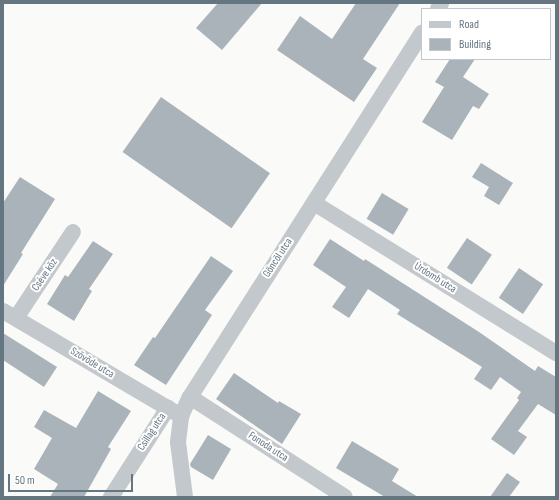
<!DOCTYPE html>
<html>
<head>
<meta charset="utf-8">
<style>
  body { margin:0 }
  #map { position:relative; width:559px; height:500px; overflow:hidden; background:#fafaf8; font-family:"Sofia Sans Condensed",sans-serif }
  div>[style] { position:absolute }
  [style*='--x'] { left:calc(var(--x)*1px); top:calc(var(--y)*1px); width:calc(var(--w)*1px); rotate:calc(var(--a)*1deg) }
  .building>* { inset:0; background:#aab3b9; transform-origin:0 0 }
  .street>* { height:16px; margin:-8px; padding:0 8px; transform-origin:8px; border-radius:8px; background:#c3c8cc }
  span { translate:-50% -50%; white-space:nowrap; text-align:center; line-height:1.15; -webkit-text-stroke:4px #fff; paint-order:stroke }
  .street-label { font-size:11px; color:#657683 }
  .frame { position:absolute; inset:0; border:4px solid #657683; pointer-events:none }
  .legend { position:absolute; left:421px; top:8px; width:130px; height:52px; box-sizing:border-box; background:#fff; border:1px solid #c1c8cd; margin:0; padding:5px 7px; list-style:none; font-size:12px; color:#657683 }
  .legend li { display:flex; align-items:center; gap:8px; height:20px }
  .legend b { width:20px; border:1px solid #c1c8cd }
  .scale { position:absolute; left:8px; top:474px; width:125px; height:18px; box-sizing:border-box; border:2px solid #657683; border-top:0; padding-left:5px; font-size:12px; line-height:14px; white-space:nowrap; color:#657683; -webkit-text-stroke:3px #fff; paint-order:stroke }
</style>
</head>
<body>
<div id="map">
  <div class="building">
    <i style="clip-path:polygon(218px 3px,262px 3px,222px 50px,196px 28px)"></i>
    <i style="clip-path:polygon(356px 3px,400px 3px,363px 59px,377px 68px,354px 102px,277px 50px,300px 16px,332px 39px)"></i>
    <i style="clip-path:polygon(450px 59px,475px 59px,463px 77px,489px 94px,479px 109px,473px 106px,452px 140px,422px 122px,444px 87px,435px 82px)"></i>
    <i style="left:161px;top:97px;width:133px;height:67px;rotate:35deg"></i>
    <i style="clip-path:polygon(481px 163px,513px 183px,499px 205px,484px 196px,489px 187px,472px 177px)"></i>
    <i style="clip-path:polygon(20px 177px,55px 199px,21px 253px,23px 254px,3px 286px,3px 203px)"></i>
    <i style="left:382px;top:193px;width:31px;height:30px;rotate:31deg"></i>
    <i style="left:467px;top:238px;width:30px;height:36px;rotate:34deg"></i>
    <i style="clip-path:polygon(330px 239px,364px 261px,365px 259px,479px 332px,535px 371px,538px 366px,556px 377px,556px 415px,538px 404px,518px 431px,527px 437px,514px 455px,491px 439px,519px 400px,517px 398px,521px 392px,500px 377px,491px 390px,474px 379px,482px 367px,397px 314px,400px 310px,368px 289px,349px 318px,332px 307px,346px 287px,313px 265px)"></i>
    <i style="clip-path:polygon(93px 241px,113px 254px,89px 289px,92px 291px,74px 321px,47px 304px,65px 275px,68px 277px)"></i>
    <i style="clip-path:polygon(211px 256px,233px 271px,205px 310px,212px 315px,166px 385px,134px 365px,153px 337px,155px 338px)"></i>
    <i style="left:519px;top:268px;width:29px;height:36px;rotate:34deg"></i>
    <i style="clip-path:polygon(3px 333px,57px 367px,44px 387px,3px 360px)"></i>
    <i style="clip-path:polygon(234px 373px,278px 403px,279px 401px,301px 414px,282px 444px,216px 399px)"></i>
    <i style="clip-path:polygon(98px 391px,131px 411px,108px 447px,111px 449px,84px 497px,50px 497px,58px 484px,34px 469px,52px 438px,34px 427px,44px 410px,76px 428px)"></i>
    <i style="clip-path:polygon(208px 435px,231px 449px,213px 480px,191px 467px,190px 464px)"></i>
    <i style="clip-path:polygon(352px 441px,399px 469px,392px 481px,418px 497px,385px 497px,336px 468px)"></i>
    <i style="clip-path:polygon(507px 473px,520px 482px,509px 497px,490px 497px)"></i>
  </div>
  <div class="street">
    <i style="--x:438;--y:9;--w:7;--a:-63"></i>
    <i style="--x:314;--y:203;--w:285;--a:31.8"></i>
    <i style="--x:3;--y:311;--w:207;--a:30.5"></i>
    <i style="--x:16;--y:318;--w:103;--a:-56.5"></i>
    <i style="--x:190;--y:397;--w:184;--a:32.8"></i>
    <i style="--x:111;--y:497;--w:106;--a:-57.4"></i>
    <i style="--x:185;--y:497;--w:55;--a:-97.3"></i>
    <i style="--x:178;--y:442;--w:26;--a:-83"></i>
    <i style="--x:181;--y:416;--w:21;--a:-65"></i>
    <i style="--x:190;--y:397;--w:432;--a:-57.5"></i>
  </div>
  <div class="street-label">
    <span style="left:278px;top:258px;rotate:-57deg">Göncöl utca</span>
    <span style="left:45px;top:275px;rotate:-56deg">Cséve köz</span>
    <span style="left:435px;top:278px;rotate:32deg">Úrdomb utca</span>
    <span style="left:92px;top:363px;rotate:31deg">Szövöde utca</span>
    <span style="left:152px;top:432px;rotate:-57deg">Csillag utca</span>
    <span style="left:268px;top:447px;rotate:33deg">Fonoda utca</span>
  </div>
  <div class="frame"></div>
  <ul class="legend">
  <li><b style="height:5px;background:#c3c8cc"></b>Road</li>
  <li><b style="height:11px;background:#aab3b9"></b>Building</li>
  </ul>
  <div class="scale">50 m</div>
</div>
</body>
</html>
